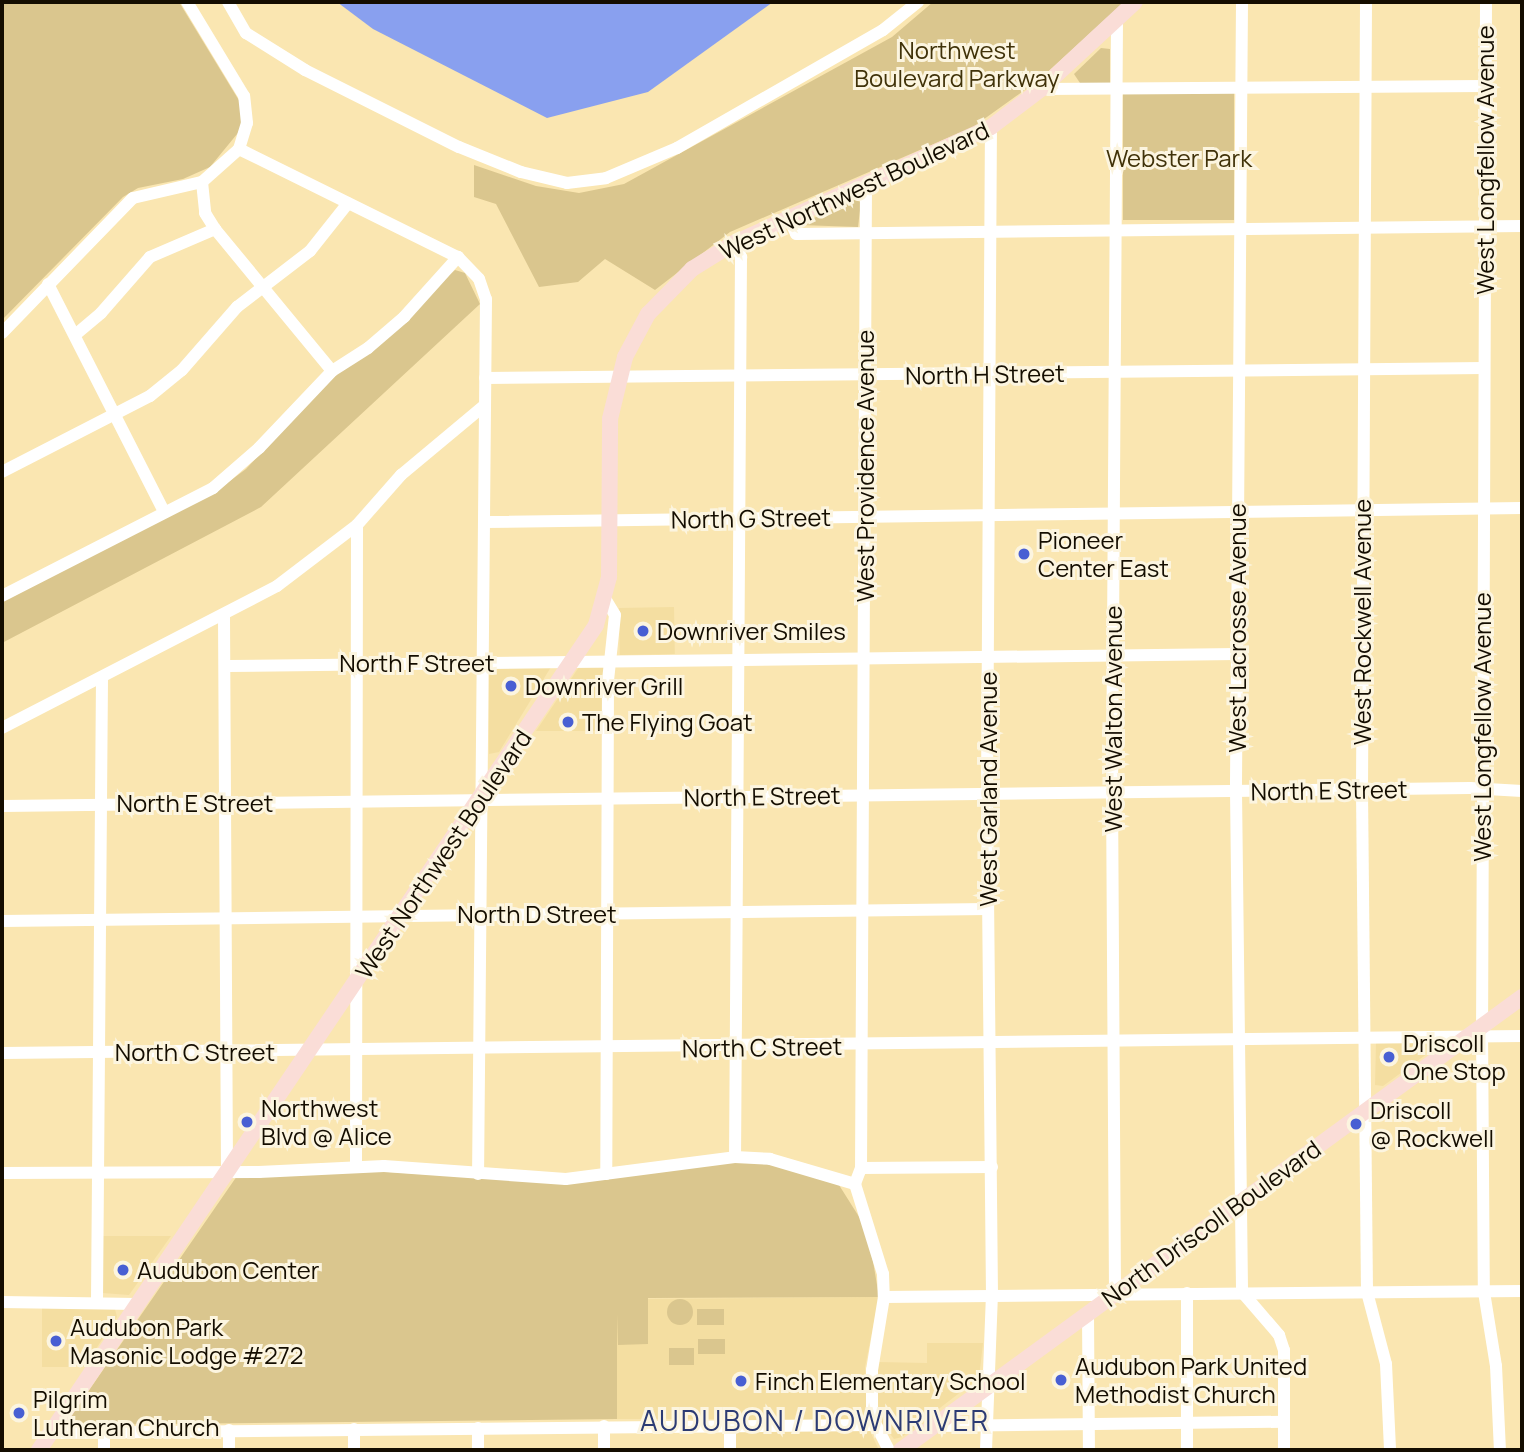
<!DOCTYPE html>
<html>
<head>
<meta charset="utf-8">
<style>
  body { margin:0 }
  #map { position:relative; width:1524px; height:1452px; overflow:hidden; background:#fae6b1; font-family:Manrope,sans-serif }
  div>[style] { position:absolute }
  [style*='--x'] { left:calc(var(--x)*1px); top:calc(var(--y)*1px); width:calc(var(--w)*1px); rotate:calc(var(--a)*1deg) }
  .built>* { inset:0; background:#f4dea1; transform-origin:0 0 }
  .green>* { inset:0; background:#dac68e; transform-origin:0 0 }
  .round { border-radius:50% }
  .water>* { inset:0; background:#89a0ef }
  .minor>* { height:12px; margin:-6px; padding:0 6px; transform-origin:6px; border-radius:6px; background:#fff }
  .major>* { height:16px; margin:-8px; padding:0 8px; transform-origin:8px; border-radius:8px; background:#faddd7 }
  .dots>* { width:19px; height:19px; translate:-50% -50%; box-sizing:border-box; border:4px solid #fcf5e0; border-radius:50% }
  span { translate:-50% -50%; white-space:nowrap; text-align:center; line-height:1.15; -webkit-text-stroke:6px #fcf5e0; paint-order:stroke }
  .park-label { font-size:24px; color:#403209 }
  .street-label { font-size:24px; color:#140d00 }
  .poi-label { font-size:24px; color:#140d00 }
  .left { translate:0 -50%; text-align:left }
  .quarter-label { font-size:28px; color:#2c3b74; letter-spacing:2px }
  .frame { position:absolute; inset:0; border:4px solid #140d00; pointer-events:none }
</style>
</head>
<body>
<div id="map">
  <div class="built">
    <i style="left:674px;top:607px;width:47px;height:55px;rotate:89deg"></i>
    <i style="clip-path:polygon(551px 667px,499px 752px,489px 754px,489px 668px)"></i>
    <i style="clip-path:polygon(579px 667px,604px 668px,604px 731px,536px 731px)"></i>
    <i style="clip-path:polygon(1429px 1042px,1431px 1051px,1383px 1086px,1375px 1085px,1376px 1043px)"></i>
    <i style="clip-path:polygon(103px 1236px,171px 1236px,129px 1295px,103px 1293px)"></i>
    <i style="clip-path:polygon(879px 1297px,865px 1367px,869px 1429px,879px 1450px,736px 1450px,736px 1419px,617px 1419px,617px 1299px)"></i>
    <i style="clip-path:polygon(42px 1307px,115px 1309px,117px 1317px,84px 1367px,42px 1367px)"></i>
    <i style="clip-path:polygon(927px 1343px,983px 1343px,979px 1378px,902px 1437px,894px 1439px,877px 1417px,878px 1362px,927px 1363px)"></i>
  </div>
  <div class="green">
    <i style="clip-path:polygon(2px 2px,179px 2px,243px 107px,242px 128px,210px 167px,183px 179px,138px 188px,123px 197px,2px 320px)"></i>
    <i style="clip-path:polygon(933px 2px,1124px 2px,1040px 79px,973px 127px,730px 232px,655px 290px,605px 259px,578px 282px,539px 287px,496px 204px,474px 197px,474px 165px,536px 186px,579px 193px,624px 184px,892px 37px)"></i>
    <i style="clip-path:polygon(1101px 48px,1110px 49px,1110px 83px,1080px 83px,1074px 74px)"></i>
    <i style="left:1234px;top:93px;width:127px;height:111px;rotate:90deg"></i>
    <i style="clip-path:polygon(852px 199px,861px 202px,858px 227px,800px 225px)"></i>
    <i style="clip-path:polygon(455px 270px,465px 273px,480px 304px,261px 507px,2px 643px,2px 602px,215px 492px,246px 469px,317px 392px)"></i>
    <i style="clip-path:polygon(699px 1163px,769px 1163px,839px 1185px,868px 1231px,879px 1297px,648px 1298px,648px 1344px,618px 1345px,617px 1314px,617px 1419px,65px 1425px,237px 1176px,355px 1170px,550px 1182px)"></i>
    <i class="round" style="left:667px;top:1299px;width:26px;height:26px"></i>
    <i style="left:697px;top:1309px;width:27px;height:16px"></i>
    <i style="left:698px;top:1339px;width:27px;height:15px"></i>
    <i style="left:669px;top:1348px;width:25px;height:17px"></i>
  </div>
  <div class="water">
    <i style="clip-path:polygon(337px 2px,773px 2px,648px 92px,547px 118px,373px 29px)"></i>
  </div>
  <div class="minor">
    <i style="--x:228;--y:2;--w:36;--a:60"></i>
    <i style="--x:246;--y:33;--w:70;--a:32.1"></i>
    <i style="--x:305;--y:70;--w:172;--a:26.6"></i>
    <i style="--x:459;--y:147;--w:67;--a:22"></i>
    <i style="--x:521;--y:172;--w:47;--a:13.4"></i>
    <i style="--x:567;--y:183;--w:39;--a:-7"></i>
    <i style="--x:606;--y:178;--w:77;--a:-22.9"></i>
    <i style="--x:677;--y:148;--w:237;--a:-29.8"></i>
    <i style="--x:883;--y:30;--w:45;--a:-38.7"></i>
    <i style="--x:1242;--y:2;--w:789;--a:90.44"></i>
    <i style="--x:1236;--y:791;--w:501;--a:89.31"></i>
    <i style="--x:1242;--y:1292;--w:57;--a:49.3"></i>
    <i style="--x:1279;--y:1335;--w:16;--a:72"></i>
    <i style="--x:1284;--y:1350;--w:100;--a:90"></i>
    <i style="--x:1366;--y:2;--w:788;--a:90.29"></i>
    <i style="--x:1362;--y:790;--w:502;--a:89.43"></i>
    <i style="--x:1367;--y:1292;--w:74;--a:75.2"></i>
    <i style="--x:1386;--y:1364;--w:86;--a:87.3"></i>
    <i style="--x:1486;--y:2;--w:1025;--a:90.22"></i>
    <i style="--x:1482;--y:1027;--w:265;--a:89.6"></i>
    <i style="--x:1484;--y:1292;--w:75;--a:80.8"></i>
    <i style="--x:1496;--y:1366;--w:84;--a:87.3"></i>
    <i style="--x:1041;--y:89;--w:444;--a:-0.4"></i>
    <i style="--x:239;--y:149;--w:244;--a:26.3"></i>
    <i style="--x:458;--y:257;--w:30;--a:46"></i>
    <i style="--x:479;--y:279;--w:21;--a:71"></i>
    <i style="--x:486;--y:299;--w:875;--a:90.52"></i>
    <i style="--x:202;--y:182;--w:31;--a:84"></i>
    <i style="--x:205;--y:213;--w:19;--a:58"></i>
    <i style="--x:215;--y:229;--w:184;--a:50.5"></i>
    <i style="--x:866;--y:184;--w:984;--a:90.29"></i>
    <i style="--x:861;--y:1168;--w:17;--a:111"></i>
    <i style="--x:855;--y:1184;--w:94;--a:72.7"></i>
    <i style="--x:883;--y:1274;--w:23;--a:88"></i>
    <i style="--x:884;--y:1297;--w:74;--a:99.3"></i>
    <i style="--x:872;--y:1370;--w:47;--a:90"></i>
    <i style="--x:872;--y:1417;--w:37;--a:63"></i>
    <i style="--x:789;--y:218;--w:17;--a:66"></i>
    <i style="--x:796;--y:234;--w:726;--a:-0.63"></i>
    <i style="--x:734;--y:243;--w:16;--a:63"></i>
    <i style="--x:741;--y:257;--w:900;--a:90.38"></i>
    <i style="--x:48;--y:284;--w:256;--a:63"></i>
    <i style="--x:2;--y:333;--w:188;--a:-45.9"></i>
    <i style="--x:133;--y:198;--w:71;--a:-13.1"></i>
    <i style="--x:202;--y:182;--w:50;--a:-41.7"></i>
    <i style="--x:239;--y:149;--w:27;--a:-73"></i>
    <i style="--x:247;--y:123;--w:27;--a:-96"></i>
    <i style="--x:244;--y:96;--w:110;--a:-121.2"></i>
    <i style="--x:75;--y:335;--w:34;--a:-40"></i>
    <i style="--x:101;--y:313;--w:74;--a:-48.8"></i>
    <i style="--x:150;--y:257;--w:71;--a:-23.3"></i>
    <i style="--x:485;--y:378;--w:999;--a:-0.57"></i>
    <i style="--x:2;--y:472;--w:166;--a:-27.2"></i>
    <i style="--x:150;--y:396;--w:41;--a:-39.1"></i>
    <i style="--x:182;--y:370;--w:84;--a:-48.9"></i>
    <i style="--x:237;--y:307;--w:92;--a:-37.5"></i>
    <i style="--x:310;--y:251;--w:61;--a:-51.6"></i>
    <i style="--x:484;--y:522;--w:1038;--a:-0.77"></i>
    <i style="--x:2;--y:596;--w:237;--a:-27.1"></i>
    <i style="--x:213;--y:488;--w:61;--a:-41"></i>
    <i style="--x:259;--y:448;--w:106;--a:-46.5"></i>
    <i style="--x:332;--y:371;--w:43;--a:-32.6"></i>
    <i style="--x:368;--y:348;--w:48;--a:-40.7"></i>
    <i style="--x:404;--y:317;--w:81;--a:-48"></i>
    <i style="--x:606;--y:600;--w:17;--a:59"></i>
    <i style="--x:615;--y:615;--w:65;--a:96.1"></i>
    <i style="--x:608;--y:680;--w:494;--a:90.2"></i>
    <i style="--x:224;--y:616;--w:556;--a:89.69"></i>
    <i style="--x:228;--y:666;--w:1009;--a:-0.68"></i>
    <i style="--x:2;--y:728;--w:309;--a:-27.3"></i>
    <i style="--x:277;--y:586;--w:101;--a:-37.3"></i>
    <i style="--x:357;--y:525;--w:67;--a:-48.7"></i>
    <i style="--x:401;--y:475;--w:109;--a:-39.8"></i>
    <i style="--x:2;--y:806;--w:1468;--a:-0.7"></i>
    <i style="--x:1470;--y:788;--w:52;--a:3.3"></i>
    <i style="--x:2;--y:921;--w:986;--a:-0.7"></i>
    <i style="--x:2;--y:1053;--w:1520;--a:-0.64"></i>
    <i style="--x:356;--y:1166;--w:641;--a:-89.91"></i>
    <i style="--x:861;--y:1168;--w:131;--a:-0.4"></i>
    <i style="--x:2;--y:1173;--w:257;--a:-0.2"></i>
    <i style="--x:259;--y:1172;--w:125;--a:-2.7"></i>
    <i style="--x:384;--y:1166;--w:182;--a:4.1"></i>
    <i style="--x:566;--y:1179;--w:170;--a:-7.4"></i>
    <i style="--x:735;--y:1157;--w:35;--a:3"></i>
    <i style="--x:770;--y:1159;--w:89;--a:16.4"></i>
    <i style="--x:1115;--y:1293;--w:500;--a:-90.34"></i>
    <i style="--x:1112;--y:793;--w:775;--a:-89.63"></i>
    <i style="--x:1187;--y:1293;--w:157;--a:90"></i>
    <i style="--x:884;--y:1297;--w:638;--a:-0.54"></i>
    <i style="--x:97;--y:1301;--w:622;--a:-89.54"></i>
    <i style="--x:2;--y:1302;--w:135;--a:0.8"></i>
    <i style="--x:1088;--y:1314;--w:136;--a:89.6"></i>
    <i style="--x:604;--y:1426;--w:24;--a:90"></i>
    <i style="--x:934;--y:1426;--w:350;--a:-0.7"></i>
    <i style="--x:354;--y:1429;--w:21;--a:90"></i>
    <i style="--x:51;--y:1433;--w:823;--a:-0.56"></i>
    <i style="--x:104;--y:1433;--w:17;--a:90"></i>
    <i style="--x:229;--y:1450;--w:20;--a:-90"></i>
    <i style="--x:478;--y:1450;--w:22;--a:-90"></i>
    <i style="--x:730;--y:1450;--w:24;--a:-90"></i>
    <i style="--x:986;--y:1450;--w:154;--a:-87.8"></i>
    <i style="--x:992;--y:1296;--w:502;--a:-90.57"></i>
    <i style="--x:987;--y:794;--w:667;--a:-89.66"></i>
  </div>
  <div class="major">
    <i style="--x:39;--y:1450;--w:995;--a:-55.97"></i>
    <i style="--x:596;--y:625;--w:50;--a:-74.8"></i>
    <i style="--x:609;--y:577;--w:158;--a:-89.6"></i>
    <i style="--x:610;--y:419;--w:64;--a:-76.4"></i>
    <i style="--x:625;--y:357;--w:49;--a:-61.9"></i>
    <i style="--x:648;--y:314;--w:63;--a:-45.6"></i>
    <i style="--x:692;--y:269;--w:49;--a:-31.8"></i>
    <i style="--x:734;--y:243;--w:282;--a:-24.3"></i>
    <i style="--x:991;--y:127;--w:63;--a:-37.2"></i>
    <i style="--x:1041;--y:89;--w:128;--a:-42.8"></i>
    <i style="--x:901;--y:1450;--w:769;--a:-36.11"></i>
  </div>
  <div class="dots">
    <i style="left:1024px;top:554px;background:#485fd3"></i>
    <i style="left:643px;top:631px;background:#485fd3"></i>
    <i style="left:511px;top:686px;background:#485fd3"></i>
    <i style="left:568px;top:722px;background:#485fd3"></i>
    <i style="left:1389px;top:1057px;background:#485fd3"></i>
    <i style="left:247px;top:1122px;background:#485fd3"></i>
    <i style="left:1356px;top:1124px;background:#485fd3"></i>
    <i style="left:123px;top:1270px;background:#485fd3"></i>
    <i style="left:56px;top:1341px;background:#485fd3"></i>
    <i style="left:1061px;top:1380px;background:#485fd3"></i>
    <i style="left:741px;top:1381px;background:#485fd3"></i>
    <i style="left:19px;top:1413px;background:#485fd3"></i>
  </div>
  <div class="park-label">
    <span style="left:957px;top:64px">Northwest<br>Boulevard Parkway</span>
    <span style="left:1179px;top:158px">Webster Park</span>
  </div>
  <div class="street-label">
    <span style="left:1485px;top:160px;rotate:-90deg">West Longfellow Avenue</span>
    <span style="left:854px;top:190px;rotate:-25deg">West Northwest Boulevard</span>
    <span style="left:985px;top:374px;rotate:-1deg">North H Street</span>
    <span style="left:865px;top:466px;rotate:-90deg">West Providence Avenue</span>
    <span style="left:751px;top:518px;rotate:-1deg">North G Street</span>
    <span style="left:1362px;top:622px;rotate:-90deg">West Rockwell Avenue</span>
    <span style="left:1237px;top:628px;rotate:-90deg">West Lacrosse Avenue</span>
    <span style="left:417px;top:663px">North F Street</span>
    <span style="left:1113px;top:719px;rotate:-90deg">West Walton Avenue</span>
    <span style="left:1482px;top:727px;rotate:-90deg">West Longfellow Avenue</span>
    <span style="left:988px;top:789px;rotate:-90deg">West Garland Avenue</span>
    <span style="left:1329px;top:790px;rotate:-1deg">North E Street</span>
    <span style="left:762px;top:796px;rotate:-1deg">North E Street</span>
    <span style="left:195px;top:803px">North E Street</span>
    <span style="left:443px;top:854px;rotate:-56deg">West Northwest Boulevard</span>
    <span style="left:537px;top:914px">North D Street</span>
    <span style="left:762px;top:1047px;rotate:-1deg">North C Street</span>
    <span style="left:195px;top:1052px">North C Street</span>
    <span style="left:1211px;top:1223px;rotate:-36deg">North Driscoll Boulevard</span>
  </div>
  <div class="poi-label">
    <span class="left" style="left:1038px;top:554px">Pioneer<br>Center East</span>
    <span class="left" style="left:657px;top:631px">Downriver Smiles</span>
    <span class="left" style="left:525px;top:686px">Downriver Grill</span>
    <span class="left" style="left:582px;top:722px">The Flying Goat</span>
    <span class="left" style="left:1403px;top:1057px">Driscoll<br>One Stop</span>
    <span class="left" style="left:261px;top:1122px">Northwest<br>Blvd @ Alice</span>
    <span class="left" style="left:1370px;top:1124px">Driscoll<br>@ Rockwell</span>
    <span class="left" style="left:137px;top:1270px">Audubon Center</span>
    <span class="left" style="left:70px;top:1341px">Audubon Park<br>Masonic Lodge #272</span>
    <span class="left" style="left:1075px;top:1380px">Audubon Park United<br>Methodist Church</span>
    <span class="left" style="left:755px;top:1381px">Finch Elementary School</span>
    <span class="left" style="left:33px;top:1413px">Pilgrim<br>Lutheran Church</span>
  </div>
  <div class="quarter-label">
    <span style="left:815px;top:1420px">AUDUBON / DOWNRIVER</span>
  </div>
  <div class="frame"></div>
</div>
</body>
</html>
